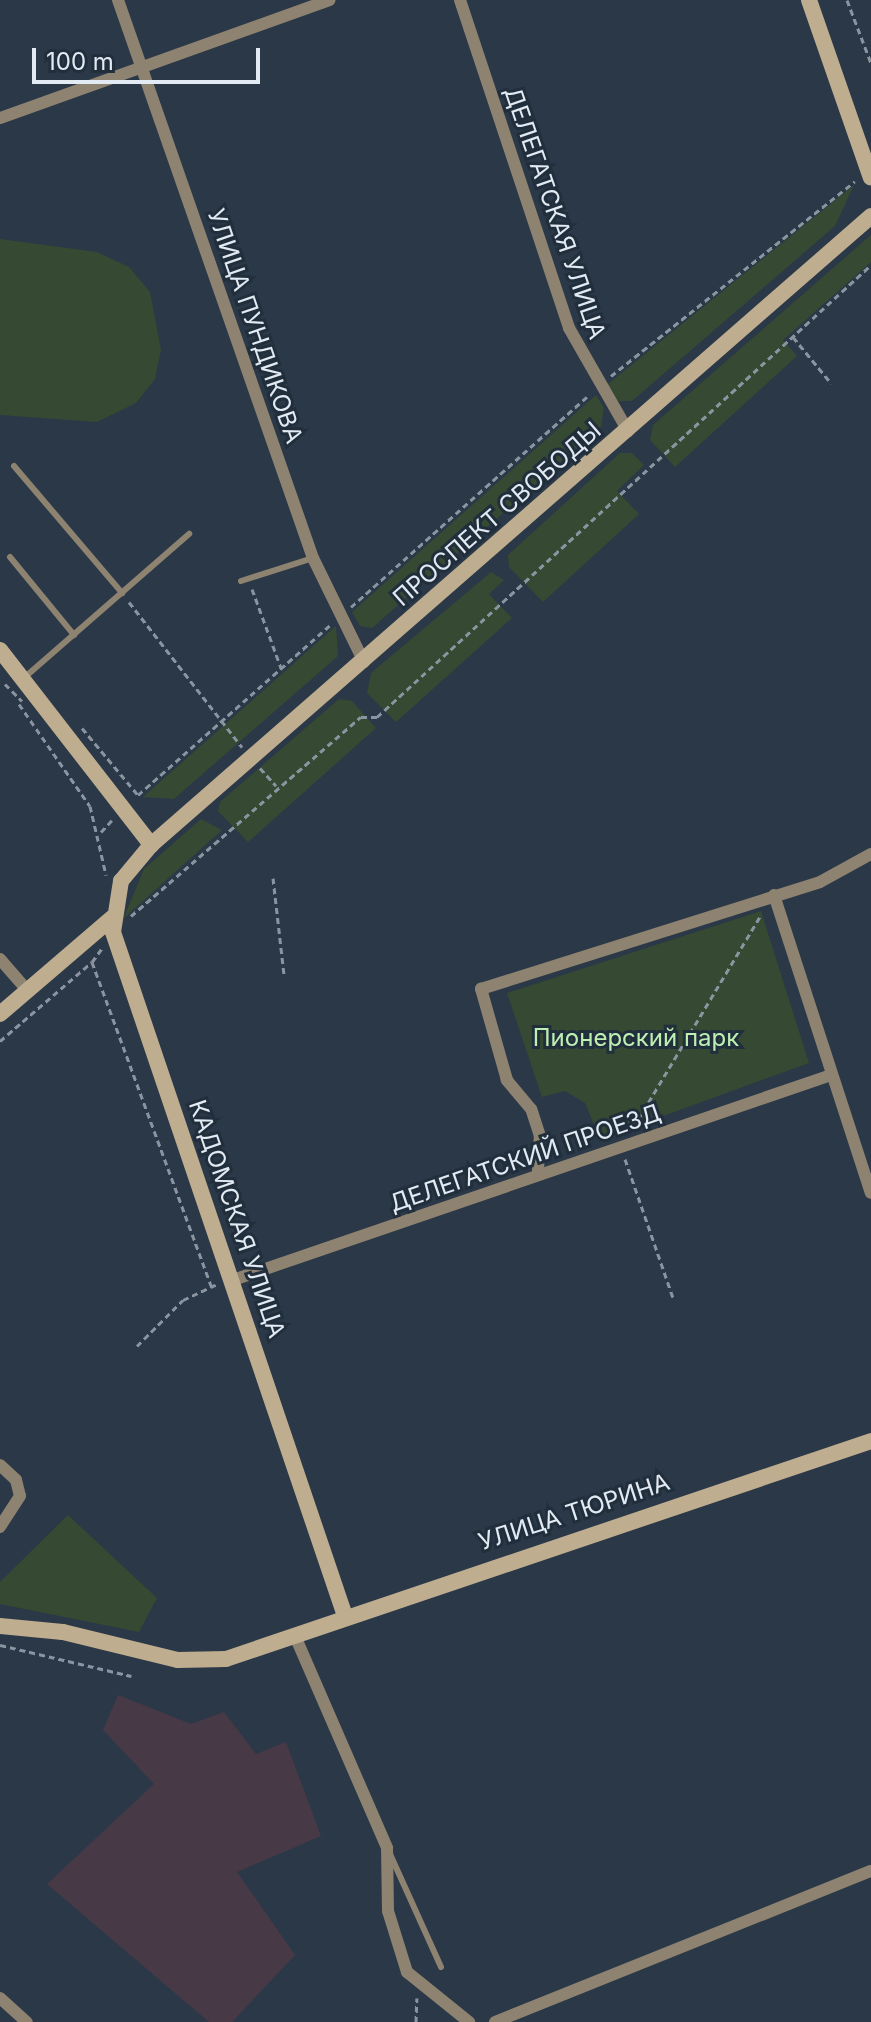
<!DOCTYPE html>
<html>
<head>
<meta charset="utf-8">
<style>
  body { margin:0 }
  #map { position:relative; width:871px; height:2022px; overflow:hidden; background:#2b3847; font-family:Inter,sans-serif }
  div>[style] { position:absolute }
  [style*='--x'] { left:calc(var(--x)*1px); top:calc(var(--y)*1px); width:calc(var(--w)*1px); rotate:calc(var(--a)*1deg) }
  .industrial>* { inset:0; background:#483947 }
  .green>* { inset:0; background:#364932 }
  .path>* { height:3px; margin-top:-1.5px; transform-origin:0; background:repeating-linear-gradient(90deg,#8b95a1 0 6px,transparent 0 10px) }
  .lane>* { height:6px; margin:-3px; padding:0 3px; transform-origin:3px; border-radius:3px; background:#8e8370 }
  .street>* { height:12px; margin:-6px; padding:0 6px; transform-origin:6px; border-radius:6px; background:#8e8370 }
  .secondary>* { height:16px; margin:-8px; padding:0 8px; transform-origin:8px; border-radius:8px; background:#bfad8f }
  span { translate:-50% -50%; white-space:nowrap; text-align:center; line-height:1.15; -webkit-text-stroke:6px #212e3c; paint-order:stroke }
  .street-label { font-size:24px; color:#e2eaf3 }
  .park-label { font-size:24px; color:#bdefb1 }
  .scale { position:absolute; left:32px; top:48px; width:228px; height:36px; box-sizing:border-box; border:4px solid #e2eaf3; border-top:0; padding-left:10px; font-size:24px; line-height:28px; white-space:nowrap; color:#e2eaf3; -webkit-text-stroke:6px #212e3c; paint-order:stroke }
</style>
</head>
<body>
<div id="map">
  <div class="industrial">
    <i style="clip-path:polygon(118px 1695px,191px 1724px,224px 1712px,256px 1754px,286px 1742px,321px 1836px,237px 1872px,295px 1955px,232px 2022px,209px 2022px,47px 1884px,154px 1784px,103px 1730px)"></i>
  </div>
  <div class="green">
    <i style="clip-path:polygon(854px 185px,835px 226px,632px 401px,618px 401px,608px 384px)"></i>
    <i style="clip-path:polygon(871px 235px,871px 262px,783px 340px,797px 356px,675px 467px,650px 440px,653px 425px)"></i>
    <i style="clip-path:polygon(0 239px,97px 252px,129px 267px,150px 292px,161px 350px,155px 379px,136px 403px,97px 422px,0 415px)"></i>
    <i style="clip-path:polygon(596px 395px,604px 408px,601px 427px,372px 628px,360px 626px,352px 612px)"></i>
    <i style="clip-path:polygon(620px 453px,632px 453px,644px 465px,617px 491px,639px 514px,543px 602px,509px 567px,508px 555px)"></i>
    <i style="clip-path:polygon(491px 572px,504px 580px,489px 594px,512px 618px,396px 722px,367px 693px,371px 673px)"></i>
    <i style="clip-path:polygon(336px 626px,338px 656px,174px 799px,143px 797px)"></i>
    <i style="clip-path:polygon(339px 699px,352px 701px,376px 728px,248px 842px,218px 811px,220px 802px)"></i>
    <i style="clip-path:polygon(201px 819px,222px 830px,123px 919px,144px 869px)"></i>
    <i style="clip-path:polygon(761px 911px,809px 1063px,600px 1139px,585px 1103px,565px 1091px,542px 1097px,507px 993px)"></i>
    <i style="clip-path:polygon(68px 1515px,157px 1598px,139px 1632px,0 1604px,0 1582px)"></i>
  </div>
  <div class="path">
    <i style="--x:847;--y:0;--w:67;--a:69.1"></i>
    <i style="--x:793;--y:337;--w:60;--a:50.4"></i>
    <i style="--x:611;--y:376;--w:312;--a:-38.6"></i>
    <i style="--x:252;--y:589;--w:84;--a:69.8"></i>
    <i style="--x:129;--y:602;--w:184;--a:52.1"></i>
    <i style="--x:351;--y:607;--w:320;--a:-41.7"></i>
    <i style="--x:5;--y:684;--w:24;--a:45"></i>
    <i style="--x:19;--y:704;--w:124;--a:55.2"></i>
    <i style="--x:90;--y:806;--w:71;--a:76.9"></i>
    <i style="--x:82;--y:728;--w:87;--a:50.1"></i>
    <i style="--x:138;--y:795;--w:256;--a:-41.5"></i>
    <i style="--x:260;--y:768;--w:24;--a:48"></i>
    <i style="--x:101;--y:832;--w:16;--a:-47"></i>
    <i style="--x:273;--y:878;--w:97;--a:83.5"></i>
    <i style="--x:131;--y:916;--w:304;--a:-40.9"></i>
    <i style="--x:361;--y:717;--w:16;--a:0"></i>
    <i style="--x:377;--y:717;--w:670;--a:-42.46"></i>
    <i style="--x:92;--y:962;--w:17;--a:-54"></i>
    <i style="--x:0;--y:1041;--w:121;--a:-40.7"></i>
    <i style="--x:92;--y:962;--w:345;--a:69.8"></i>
    <i style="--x:633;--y:1128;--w:249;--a:-59"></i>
    <i style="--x:625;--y:1159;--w:147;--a:70.9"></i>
    <i style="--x:137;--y:1346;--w:65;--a:-45"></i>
    <i style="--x:183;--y:1300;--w:38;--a:-25"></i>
    <i style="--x:0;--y:1645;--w:135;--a:13.3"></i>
    <i style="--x:416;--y:2022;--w:24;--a:-88"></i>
  </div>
  <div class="lane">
    <i style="--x:14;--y:466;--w:167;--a:49.6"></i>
    <i style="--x:10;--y:557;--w:101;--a:50.6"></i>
    <i style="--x:241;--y:581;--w:76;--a:-17.7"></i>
    <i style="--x:25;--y:677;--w:218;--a:-41.1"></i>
    <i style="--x:390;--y:1854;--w:124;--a:65.7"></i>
  </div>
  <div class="street">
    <i style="--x:118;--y:0;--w:591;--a:70.74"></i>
    <i style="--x:313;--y:558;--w:116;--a:63.9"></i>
    <i style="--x:460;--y:0;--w:346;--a:71.6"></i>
    <i style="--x:569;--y:328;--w:119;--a:60.2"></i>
    <i style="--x:0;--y:118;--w:350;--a:-19.7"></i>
    <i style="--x:774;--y:895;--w:313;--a:72"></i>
    <i style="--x:0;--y:959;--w:40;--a:49"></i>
    <i style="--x:538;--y:1171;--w:35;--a:-87"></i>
    <i style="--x:540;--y:1136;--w:28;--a:-108"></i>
    <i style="--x:531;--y:1109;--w:38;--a:-130"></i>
    <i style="--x:507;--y:1080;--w:95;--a:-105.9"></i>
    <i style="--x:481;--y:989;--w:355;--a:-17.5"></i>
    <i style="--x:820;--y:882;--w:58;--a:-28.8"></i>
    <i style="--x:233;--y:1280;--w:632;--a:-18.92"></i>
    <i style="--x:0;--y:1465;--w:22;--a:43"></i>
    <i style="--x:16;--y:1480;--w:16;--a:76"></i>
    <i style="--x:20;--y:1496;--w:37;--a:123"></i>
    <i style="--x:295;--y:1636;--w:231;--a:66.5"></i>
    <i style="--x:387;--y:1848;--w:63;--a:89.1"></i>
    <i style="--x:388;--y:1911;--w:64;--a:72.7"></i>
    <i style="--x:407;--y:1972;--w:80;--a:38.9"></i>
    <i style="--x:0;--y:1998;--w:36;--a:42"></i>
    <i style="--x:495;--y:2022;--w:405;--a:-21.9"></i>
  </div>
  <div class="secondary">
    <i style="--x:809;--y:0;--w:188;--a:70.8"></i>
    <i style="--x:0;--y:650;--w:247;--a:52.2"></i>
    <i style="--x:0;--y:1014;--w:148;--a:-40.6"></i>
    <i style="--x:345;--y:1616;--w:722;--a:-108.74"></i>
    <i style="--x:113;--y:932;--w:52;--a:-81.1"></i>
    <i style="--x:121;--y:881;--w:47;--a:-50.2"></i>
    <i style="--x:151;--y:845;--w:956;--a:-41.14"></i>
    <i style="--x:0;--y:1626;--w:63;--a:5.4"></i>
    <i style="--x:63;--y:1632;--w:118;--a:13.7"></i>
    <i style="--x:178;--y:1660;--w:48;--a:-1.2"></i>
    <i style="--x:226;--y:1659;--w:681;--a:-18.67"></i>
  </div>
  <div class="street-label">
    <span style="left:555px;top:213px;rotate:71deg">ДЕЛЕГАТСКАЯ УЛИЦА</span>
    <span style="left:255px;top:326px;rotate:71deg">УЛИЦА ПУНДИКОВА</span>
    <span style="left:497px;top:514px;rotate:-41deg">ПРОСПЕКТ СВОБОДЫ</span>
    <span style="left:525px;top:1158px;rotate:-19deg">ДЕЛЕГАТСКИЙ ПРОЕЗД</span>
    <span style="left:237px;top:1219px;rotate:71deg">КАДОМСКАЯ УЛИЦА</span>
    <span style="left:574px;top:1512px;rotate:-18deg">УЛИЦА ТЮРИНА</span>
  </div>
  <div class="park-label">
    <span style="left:636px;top:1038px">Пионерский парк</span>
  </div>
  <div class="scale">100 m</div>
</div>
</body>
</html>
